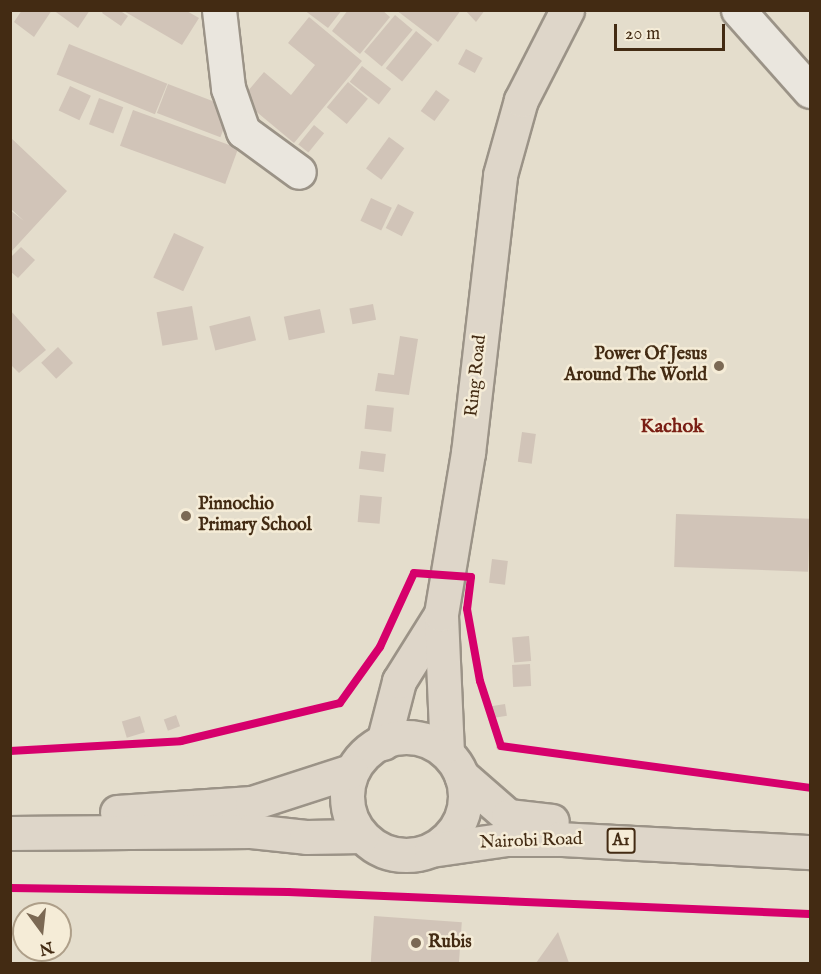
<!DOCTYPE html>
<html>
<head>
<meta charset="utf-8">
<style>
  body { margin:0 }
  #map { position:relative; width:821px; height:974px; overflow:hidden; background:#e4ddcc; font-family:"IM FELL English",serif }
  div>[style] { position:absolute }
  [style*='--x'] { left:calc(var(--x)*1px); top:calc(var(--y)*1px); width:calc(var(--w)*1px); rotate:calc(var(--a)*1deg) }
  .building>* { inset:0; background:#d1c4b8; transform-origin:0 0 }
  .roads { filter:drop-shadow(2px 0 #9b9387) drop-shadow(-2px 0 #9b9387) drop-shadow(0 2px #9b9387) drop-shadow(0 -2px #9b9387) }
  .minor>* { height:33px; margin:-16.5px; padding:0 16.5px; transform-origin:16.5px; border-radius:16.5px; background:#eae6de }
  .major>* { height:33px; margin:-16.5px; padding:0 16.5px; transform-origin:16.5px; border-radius:16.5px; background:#ded6c9 }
  .highway>* { height:33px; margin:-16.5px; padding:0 16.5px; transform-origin:16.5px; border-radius:16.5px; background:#ded6c9 }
  .highway>.ring { margin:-16.5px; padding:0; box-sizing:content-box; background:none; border:33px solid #ded6c9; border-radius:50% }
  .cycleway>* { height:8px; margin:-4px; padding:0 4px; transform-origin:4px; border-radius:4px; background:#d6006c }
  .dots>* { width:16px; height:16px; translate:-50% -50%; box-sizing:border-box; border:3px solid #f5ecd7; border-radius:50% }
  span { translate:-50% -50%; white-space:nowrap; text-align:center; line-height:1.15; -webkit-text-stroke:5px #f5ecd7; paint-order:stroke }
  .shield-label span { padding:2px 4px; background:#f5ecd7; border:2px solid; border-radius:4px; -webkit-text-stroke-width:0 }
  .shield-label { font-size:16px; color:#432b13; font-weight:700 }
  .poi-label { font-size:18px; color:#432b13; font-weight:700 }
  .right { translate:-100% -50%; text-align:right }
  .left { translate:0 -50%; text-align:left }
  .street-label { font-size:18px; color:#432b13 }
  .neighbourhood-label { font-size:20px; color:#7a1f14; font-weight:700 }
  .frame { position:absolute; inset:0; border:12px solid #432b13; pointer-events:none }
  .north { position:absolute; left:12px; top:902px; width:60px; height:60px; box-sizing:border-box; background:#f5ecd7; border:2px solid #ae9f89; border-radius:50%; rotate:165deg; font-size:16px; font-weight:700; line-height:24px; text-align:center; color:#432b13 }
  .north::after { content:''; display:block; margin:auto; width:21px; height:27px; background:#7b6954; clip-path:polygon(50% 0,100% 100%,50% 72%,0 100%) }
  .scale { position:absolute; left:614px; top:24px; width:111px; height:27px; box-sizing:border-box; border:3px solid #432b13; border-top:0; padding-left:8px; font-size:18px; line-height:21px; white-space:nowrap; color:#432b13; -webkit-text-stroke:4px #f5ecd7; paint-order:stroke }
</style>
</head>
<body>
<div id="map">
  <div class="building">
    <i style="clip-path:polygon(22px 10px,52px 10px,34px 37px,14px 22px)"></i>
    <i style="clip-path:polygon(53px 10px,90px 10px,78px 28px)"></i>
    <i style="clip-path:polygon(104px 10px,119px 10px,128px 16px,121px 26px,102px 13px)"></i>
    <i style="clip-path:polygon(122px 10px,185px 10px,199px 18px,182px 45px)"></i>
    <i style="clip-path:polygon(304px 10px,342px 10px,328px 28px)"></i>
    <i style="clip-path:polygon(348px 10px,382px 10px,390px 17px,360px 54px,332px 31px)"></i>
    <i style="clip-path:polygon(396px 10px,461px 10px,438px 42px)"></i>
    <i style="clip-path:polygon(465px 10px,485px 10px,476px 22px)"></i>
    <i style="left:395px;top:15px;width:23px;height:48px;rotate:40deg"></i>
    <i style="clip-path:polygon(309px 17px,362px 61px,294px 143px,241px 99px,264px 72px,291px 95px,315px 65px,288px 43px)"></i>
    <i style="left:416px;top:31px;width:21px;height:48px;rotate:39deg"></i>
    <i style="left:69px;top:44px;width:106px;height:33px;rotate:22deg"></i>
    <i style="left:466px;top:49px;width:19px;height:17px;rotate:28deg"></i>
    <i style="left:362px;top:66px;width:37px;height:20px;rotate:38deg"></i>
    <i style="left:348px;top:82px;width:26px;height:33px;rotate:40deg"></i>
    <i style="left:168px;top:84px;width:68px;height:31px;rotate:21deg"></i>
    <i style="left:70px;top:86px;width:23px;height:27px;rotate:25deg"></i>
    <i style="left:436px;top:90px;width:17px;height:26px;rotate:36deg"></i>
    <i style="left:99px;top:98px;width:26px;height:28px;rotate:21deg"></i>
    <i style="left:133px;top:110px;width:112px;height:38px;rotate:20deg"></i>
    <i style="left:314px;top:125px;width:13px;height:25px;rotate:39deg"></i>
    <i style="clip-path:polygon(10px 137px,67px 191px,10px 253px,10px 210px,24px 221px,10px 208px)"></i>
    <i style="left:389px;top:137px;width:19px;height:39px;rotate:36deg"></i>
    <i style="left:371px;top:198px;width:23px;height:25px;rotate:25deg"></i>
    <i style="left:398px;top:204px;width:18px;height:27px;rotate:27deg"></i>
    <i style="left:174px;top:233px;width:33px;height:49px;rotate:25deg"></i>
    <i style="clip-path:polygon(21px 247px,35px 260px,18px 278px,10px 271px,10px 258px)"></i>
    <i style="left:373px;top:304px;width:16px;height:24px;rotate:79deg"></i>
    <i style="left:192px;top:306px;width:34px;height:36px;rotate:80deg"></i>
    <i style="left:320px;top:309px;width:24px;height:37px;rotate:78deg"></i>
    <i style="clip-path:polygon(10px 310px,46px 350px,19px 373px,10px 364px)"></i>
    <i style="left:250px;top:316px;width:25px;height:42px;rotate:76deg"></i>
    <i style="clip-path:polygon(400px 336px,418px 339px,409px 395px,375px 391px,378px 373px,394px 375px)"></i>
    <i style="left:58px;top:347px;width:22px;height:23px;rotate:47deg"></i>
    <i style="left:367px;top:405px;width:27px;height:24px;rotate:6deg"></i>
    <i style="left:522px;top:432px;width:14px;height:30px;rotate:8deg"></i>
    <i style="left:361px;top:451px;width:25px;height:18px;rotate:7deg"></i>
    <i style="left:360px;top:495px;width:22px;height:27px;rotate:5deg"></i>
    <i style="left:676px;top:514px;width:134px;height:53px;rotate:2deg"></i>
    <i style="left:492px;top:559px;width:16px;height:24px;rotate:7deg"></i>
    <i style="left:529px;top:636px;width:25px;height:17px;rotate:85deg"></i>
    <i style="left:530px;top:664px;width:22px;height:18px;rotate:87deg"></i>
    <i style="left:505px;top:704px;width:12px;height:14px;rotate:81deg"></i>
    <i style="left:176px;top:715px;width:12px;height:13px;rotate:70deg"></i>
    <i style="left:140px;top:716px;width:17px;height:19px;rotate:73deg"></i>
    <i style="left:374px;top:916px;width:88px;height:47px;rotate:4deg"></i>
    <i style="clip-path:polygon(558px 932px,569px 963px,536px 963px)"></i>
  </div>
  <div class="roads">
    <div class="minor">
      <i style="--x:219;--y:10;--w:79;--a:83.4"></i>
      <i style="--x:228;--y:88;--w:46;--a:70.8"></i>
      <i style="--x:243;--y:131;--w:69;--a:36.2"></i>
      <i style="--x:738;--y:10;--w:108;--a:48.4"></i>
    </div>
    <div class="major">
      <i style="--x:383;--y:743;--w:64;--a:-75.5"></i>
      <i style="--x:399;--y:681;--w:79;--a:-57.9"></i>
      <i style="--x:447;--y:753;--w:139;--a:-92.5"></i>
      <i style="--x:441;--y:614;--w:163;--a:-80.5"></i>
      <i style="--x:468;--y:453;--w:280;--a:-83.4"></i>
      <i style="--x:500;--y:175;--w:78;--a:-74.4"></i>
      <i style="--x:521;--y:100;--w:101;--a:-62.9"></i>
    </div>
    <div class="highway">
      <i class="ring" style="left:347px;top:737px;width:85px;height:85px"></i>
      <i style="--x:461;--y:775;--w:62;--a:41.1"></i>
      <i style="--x:508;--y:816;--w:44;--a:6.5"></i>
      <i style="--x:117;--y:812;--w:135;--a:-3.8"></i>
      <i style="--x:252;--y:803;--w:104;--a:-17.9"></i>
      <i style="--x:10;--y:833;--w:241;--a:-0.5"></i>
      <i style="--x:251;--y:831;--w:55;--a:6.2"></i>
      <i style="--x:306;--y:837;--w:56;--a:-1"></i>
      <i style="--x:431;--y:850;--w:77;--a:-8.2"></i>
      <i style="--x:507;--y:839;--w:53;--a:0"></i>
      <i style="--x:560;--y:839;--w:250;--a:3"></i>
    </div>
  </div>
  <div class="cycleway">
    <i style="--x:10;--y:751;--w:171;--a:-3.3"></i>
    <i style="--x:181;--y:741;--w:163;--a:-13.4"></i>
    <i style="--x:340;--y:703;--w:69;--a:-54.5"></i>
    <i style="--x:380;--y:647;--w:81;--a:-65.3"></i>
    <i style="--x:414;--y:573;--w:57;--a:4"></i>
    <i style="--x:471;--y:577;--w:32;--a:97"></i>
    <i style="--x:467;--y:609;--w:73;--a:79.8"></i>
    <i style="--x:480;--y:681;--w:68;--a:72.1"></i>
    <i style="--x:501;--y:746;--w:312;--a:7.7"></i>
    <i style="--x:10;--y:888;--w:278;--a:0.8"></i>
    <i style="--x:288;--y:892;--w:522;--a:2.41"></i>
  </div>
  <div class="dots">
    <i style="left:719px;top:366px;background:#7b6954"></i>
    <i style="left:186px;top:516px;background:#7b6954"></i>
    <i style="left:416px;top:943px;background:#7b6954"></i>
  </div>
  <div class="shield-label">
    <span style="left:621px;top:841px">A1</span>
  </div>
  <div class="poi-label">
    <span class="right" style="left:707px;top:366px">Power Of Jesus<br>Around The World</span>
    <span class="left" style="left:198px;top:516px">Pinnochio<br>Primary School</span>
    <span class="left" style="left:428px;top:943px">Rubis</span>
  </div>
  <div class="street-label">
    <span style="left:477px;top:376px;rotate:-84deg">Ring Road</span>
    <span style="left:531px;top:842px;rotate:-2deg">Nairobi Road</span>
  </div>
  <div class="neighbourhood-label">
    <span style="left:672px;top:426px">Kachok</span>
  </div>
  <div class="frame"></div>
  <div class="north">N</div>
  <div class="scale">20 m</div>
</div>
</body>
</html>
